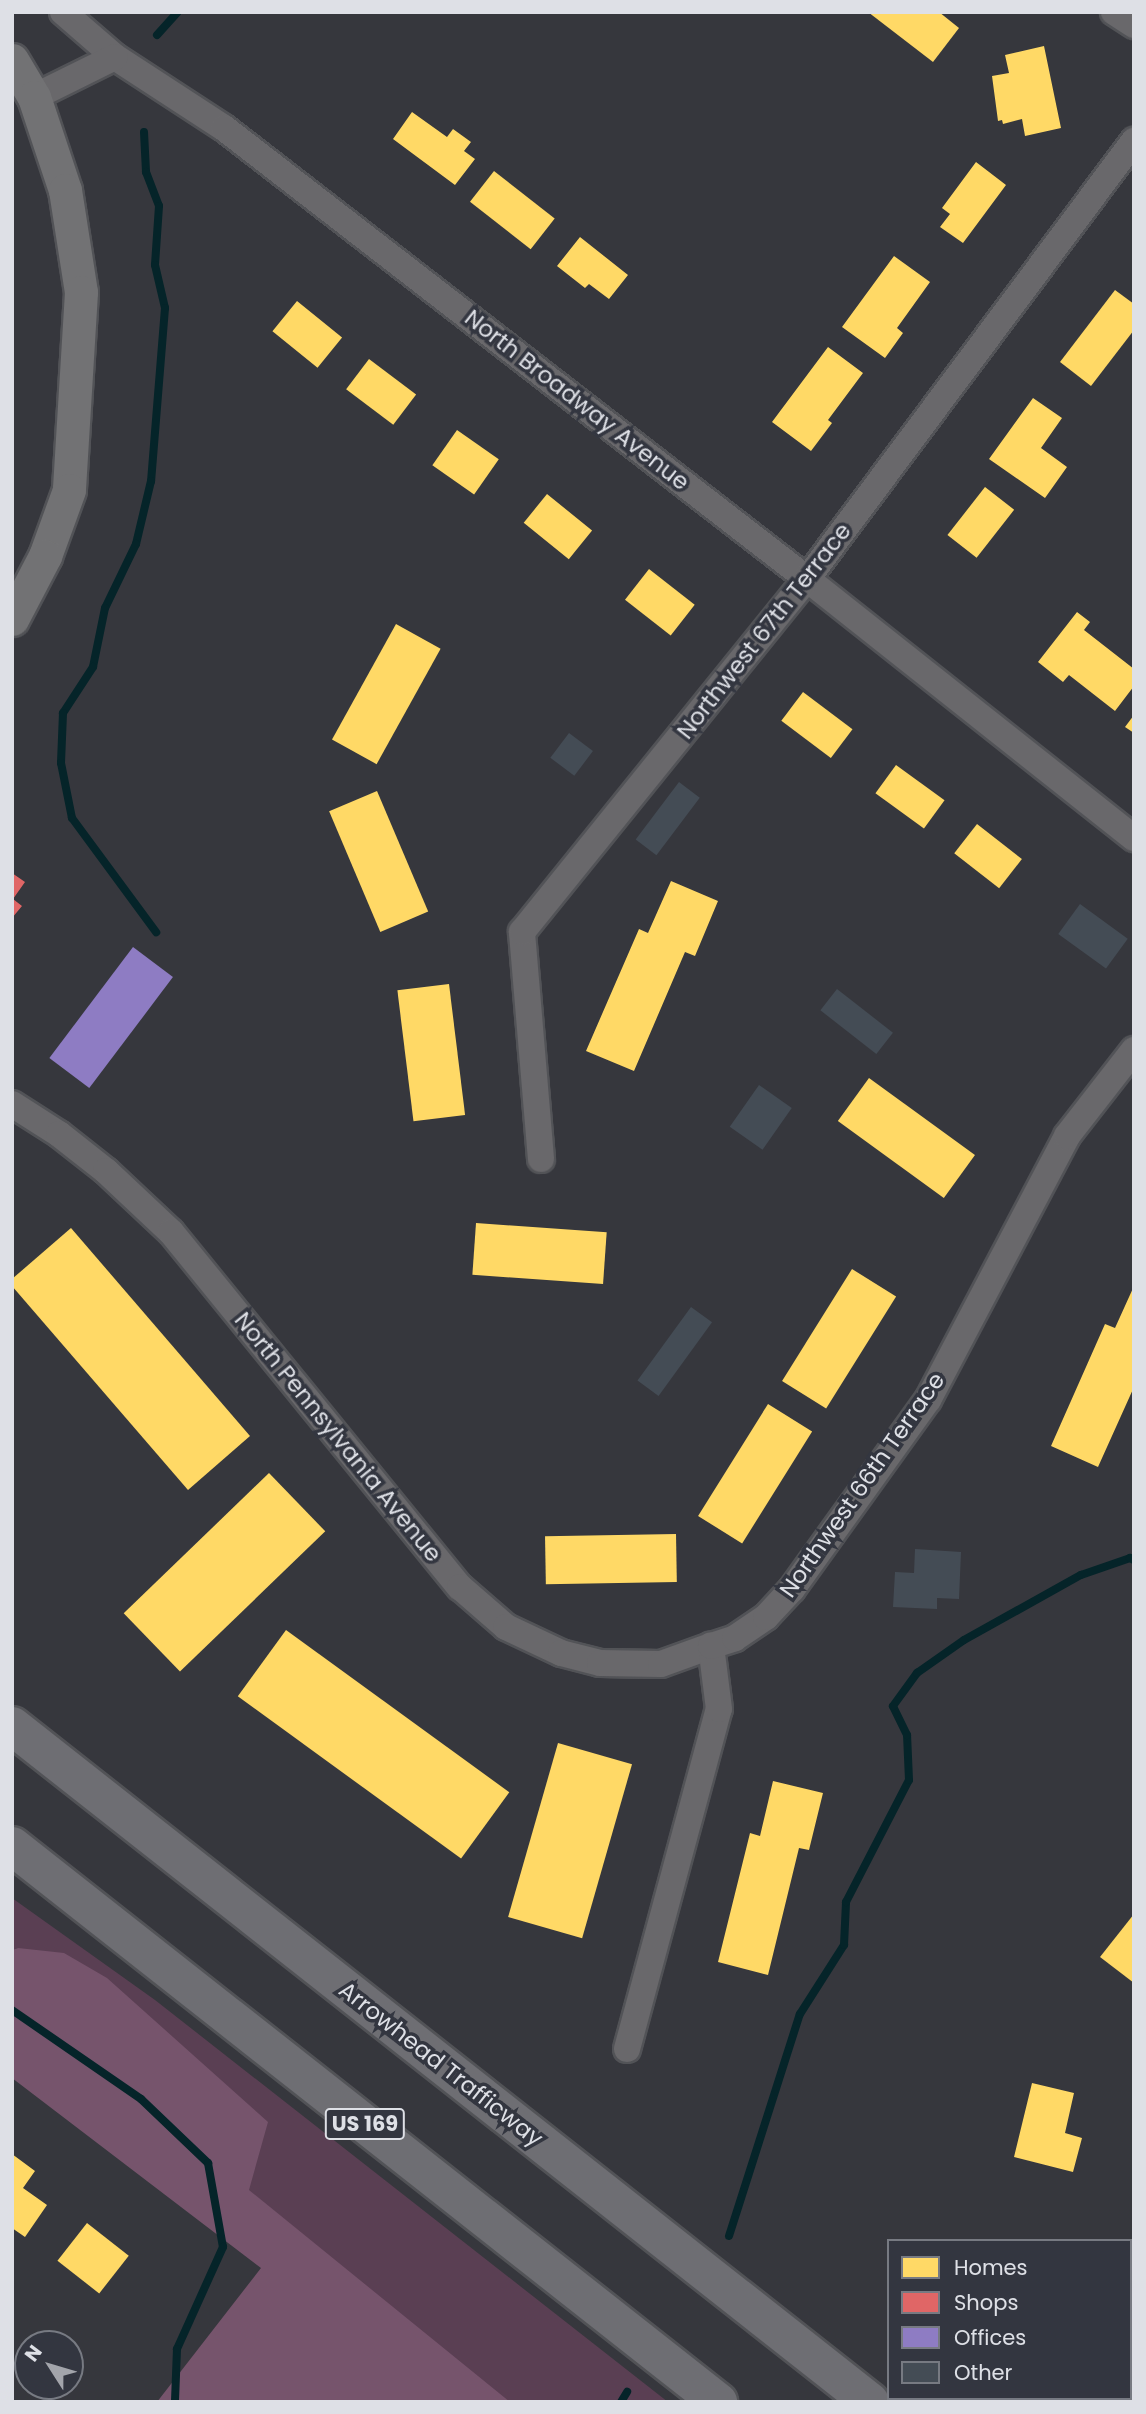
<!DOCTYPE html>
<html>
<head>
<meta charset="utf-8">
<style>
  body { margin:0 }
  #map { position:relative; width:1146px; height:2414px; overflow:hidden; background:#36373d; font-family:Poppins,sans-serif }
  div>[style] { position:absolute }
  [style*='--x'] { left:calc(var(--x)*1px); top:calc(var(--y)*1px); width:calc(var(--w)*1px); rotate:calc(var(--a)*1deg) }
  .green>* { inset:0; background:#5a3f53 }
  .forest>* { inset:0; background:#76546c }
  .homes>* { inset:0; background:#ffd966; transform-origin:0 0 }
  .shops>* { inset:0; background:#e06666 }
  .offices>* { inset:0; background:#8e7cc3; transform-origin:0 0 }
  .stream>* { height:8px; margin:-4px; padding:0 4px; transform-origin:4px; border-radius:4px; background:#052429 }
  .building>* { inset:0; background:#444c55; transform-origin:0 0 }
  .roads { filter:drop-shadow(2px 0 #525357) drop-shadow(-2px 0 #525357) drop-shadow(0 2px #525357) drop-shadow(0 -2px #525357) }
  .minor>* { height:26px; margin:-13px; padding:0 13px; transform-origin:13px; border-radius:13px; background:#69686b }
  .major>* { height:33px; margin:-16.5px; padding:0 16.5px; transform-origin:16.5px; border-radius:16.5px; background:#727274 }
  .highway>* { height:38px; margin:-19px; padding:0 19px; transform-origin:19px; border-radius:19px; background:#6e6e73 }
  span { translate:-50% -50%; white-space:nowrap; text-align:center; line-height:1.15; -webkit-text-stroke:7px #333640; paint-order:stroke }
  .shield-label span { padding:2px 5px; background:#333640; border:2px solid; border-radius:5px; -webkit-text-stroke-width:0 }
  .shield-label { font-size:21px; color:#dee0e6; font-weight:700 }
  .street-label { font-size:23px; color:#dee0e6 }
  .frame { position:absolute; inset:0; border:14px solid #dee0e6; pointer-events:none }
  .legend { position:absolute; left:887px; top:2239px; width:245px; height:161px; box-sizing:border-box; background:#333640; border:2px solid #777a82; margin:0; padding:9px 12px; list-style:none; font-size:21px; color:#dee0e6 }
  .legend li { display:flex; align-items:center; gap:14px; height:35px }
  .legend b { width:35px; border:2px solid #777a82 }
  .north { position:absolute; left:14px; top:2330px; width:70px; height:70px; box-sizing:border-box; background:#333640; border:2px solid #777a82; border-radius:50%; rotate:307deg; font-size:19px; font-weight:700; line-height:28px; text-align:center; color:#dee0e6 }
  .north::after { content:''; display:block; margin:auto; width:24px; height:32px; background:#a3a5ab; clip-path:polygon(50% 0,100% 100%,50% 72%,0 100%) }
</style>
</head>
<body>
<div id="map">
  <div class="green">
    <i style="clip-path:polygon(12px 1898px,155px 2000px,668px 2402px,510px 2402px,496px 2393px,248px 2190px,18px 1948px,12px 1950px)"></i>
  </div>
  <div class="forest">
    <i style="clip-path:polygon(18px 1948px,64px 1953px,107px 1978px,268px 2122px,249px 2190px,510px 2402px,157px 2402px,261px 2268px,12px 2078px,12px 1950px)"></i>
  </div>
  <div class="homes">
    <i style="clip-path:polygon(868px 12px,939px 12px,959px 28px,933px 62px)"></i>
    <i style="clip-path:polygon(1044px 46px,1061px 128px,1025px 136px,1022px 119px,1003px 124px,1002px 120px,998px 121px,992px 76px,1009px 73px,1005px 55px)"></i>
    <i style="clip-path:polygon(412px 112px,447px 137px,453px 129px,471px 142px,464px 151px,475px 159px,455px 185px,393px 139px)"></i>
    <i style="clip-path:polygon(976px 162px,1006px 185px,963px 243px,940px 227px,950px 214px,942px 208px)"></i>
    <i style="left:494px;top:171px;width:77px;height:39px;rotate:38deg"></i>
    <i style="clip-path:polygon(580px 237px,628px 275px,609px 299px,589px 284px,585px 288px,557px 266px)"></i>
    <i style="clip-path:polygon(894px 256px,930px 282px,897px 328px,903px 333px,885px 358px,842px 327px)"></i>
    <i style="clip-path:polygon(1115px 290px,1134px 304px,1134px 330px,1091px 386px,1060px 362px)"></i>
    <i style="left:297px;top:301px;width:58px;height:39px;rotate:39deg"></i>
    <i style="clip-path:polygon(828px 347px,863px 373px,828px 420px,832px 423px,811px 451px,772px 422px)"></i>
    <i style="left:369px;top:359px;width:59px;height:38px;rotate:37deg"></i>
    <i style="clip-path:polygon(1033px 398px,1062px 418px,1041px 448px,1067px 467px,1045px 498px,989px 459px)"></i>
    <i style="left:457px;top:430px;width:51px;height:43px;rotate:35deg"></i>
    <i style="left:985px;top:487px;width:37px;height:61px;rotate:38deg"></i>
    <i style="left:547px;top:494px;width:58px;height:37px;rotate:39deg"></i>
    <i style="left:649px;top:569px;width:58px;height:39px;rotate:38deg"></i>
    <i style="clip-path:polygon(1077px 612px,1090px 622px,1084px 630px,1134px 669px,1134px 686px,1115px 711px,1069px 675px,1063px 682px,1038px 662px)"></i>
    <i style="left:396px;top:624px;width:51px;height:132px;rotate:29deg"></i>
    <i style="left:803px;top:692px;width:62px;height:36px;rotate:37deg"></i>
    <i style="clip-path:polygon(1134px 715px,1134px 733px,1125px 727px)"></i>
    <i style="left:896px;top:765px;width:60px;height:35px;rotate:36deg"></i>
    <i style="left:377px;top:791px;width:131px;height:52px;rotate:67deg"></i>
    <i style="left:977px;top:824px;width:57px;height:37px;rotate:38deg"></i>
    <i style="clip-path:polygon(671px 881px,718px 901px,695px 956px,685px 952px,634px 1071px,586px 1051px,639px 929px,648px 933px)"></i>
    <i style="left:449px;top:984px;width:132px;height:52px;rotate:83deg"></i>
    <i style="left:869px;top:1078px;width:131px;height:53px;rotate:36deg"></i>
    <i style="left:476px;top:1223px;width:131px;height:52px;rotate:4deg"></i>
    <i style="clip-path:polygon(71px 1228px,250px 1436px,188px 1490px,12px 1286px,12px 1279px)"></i>
    <i style="left:852px;top:1269px;width:52px;height:132px;rotate:32deg"></i>
    <i style="clip-path:polygon(1134px 1286px,1134px 1387px,1098px 1467px,1051px 1446px,1105px 1324px,1115px 1328px)"></i>
    <i style="left:768px;top:1404px;width:52px;height:132px;rotate:32deg"></i>
    <i style="left:269px;top:1473px;width:81px;height:202px;rotate:46deg"></i>
    <i style="left:676px;top:1534px;width:48px;height:131px;rotate:89deg"></i>
    <i style="left:286px;top:1630px;width:276px;height:82px;rotate:36deg"></i>
    <i style="left:558px;top:1743px;width:77px;height:181px;rotate:16deg"></i>
    <i style="clip-path:polygon(773px 1781px,823px 1793px,809px 1850px,799px 1848px,768px 1975px,718px 1962px,750px 1833px,760px 1836px)"></i>
    <i style="clip-path:polygon(1134px 1914px,1134px 1983px,1100px 1957px)"></i>
    <i style="clip-path:polygon(1032px 2083px,1074px 2093px,1065px 2133px,1082px 2138px,1073px 2172px,1014px 2157px)"></i>
    <i style="clip-path:polygon(12px 2154px,35px 2171px,23px 2188px,47px 2205px,25px 2237px,12px 2228px)"></i>
    <i style="left:87px;top:2223px;width:53px;height:48px;rotate:38deg"></i>
    <i style="left:1130px;top:2295px;width:5px;height:74px;rotate:37deg"></i>
  </div>
  <div class="shops">
    <i style="clip-path:polygon(12px 873px,25px 882px,13px 899px,22px 906px,12px 918px)"></i>
  </div>
  <div class="offices">
    <i style="left:133px;top:947px;width:50px;height:139px;rotate:37deg"></i>
  </div>
  <div class="stream">
    <i style="--x:157;--y:35;--w:31;--a:-48"></i>
    <i style="--x:144;--y:132;--w:40;--a:87.1"></i>
    <i style="--x:146;--y:172;--w:36;--a:69"></i>
    <i style="--x:159;--y:206;--w:59;--a:93.9"></i>
    <i style="--x:155;--y:265;--w:44;--a:76.9"></i>
    <i style="--x:165;--y:308;--w:174;--a:94.6"></i>
    <i style="--x:151;--y:481;--w:65;--a:103.4"></i>
    <i style="--x:136;--y:544;--w:71;--a:115.8"></i>
    <i style="--x:105;--y:608;--w:60;--a:101.5"></i>
    <i style="--x:93;--y:667;--w:55;--a:123.1"></i>
    <i style="--x:63;--y:713;--w:50;--a:92.3"></i>
    <i style="--x:61;--y:763;--w:56;--a:78.7"></i>
    <i style="--x:72;--y:818;--w:142;--a:53.6"></i>
    <i style="--x:12;--y:2010;--w:157;--a:34.6"></i>
    <i style="--x:141;--y:2099;--w:93;--a:43.7"></i>
    <i style="--x:208;--y:2163;--w:85;--a:79.9"></i>
    <i style="--x:223;--y:2247;--w:112;--a:114.3"></i>
    <i style="--x:177;--y:2349;--w:53;--a:92.2"></i>
    <i style="--x:729;--y:2236;--w:233;--a:-72.3"></i>
    <i style="--x:800;--y:2014;--w:82;--a:-57.5"></i>
    <i style="--x:844;--y:1945;--w:43;--a:-87.3"></i>
    <i style="--x:846;--y:1902;--w:137;--a:-62.7"></i>
    <i style="--x:909;--y:1780;--w:45;--a:-92.5"></i>
    <i style="--x:907;--y:1735;--w:32;--a:-116"></i>
    <i style="--x:893;--y:1706;--w:41;--a:-54"></i>
    <i style="--x:917;--y:1673;--w:57;--a:-35.1"></i>
    <i style="--x:964;--y:1640;--w:134;--a:-29.1"></i>
    <i style="--x:1081;--y:1575;--w:52;--a:-19.1"></i>
    <i style="--x:1130;--y:1558;--w:4;--a:27"></i>
    <i style="--x:621;--y:2402;--w:12;--a:-59"></i>
  </div>
  <div class="building">
    <i style="left:569px;top:733px;width:30px;height:31px;rotate:37deg"></i>
    <i style="left:679px;top:782px;width:26px;height:72px;rotate:37deg"></i>
    <i style="left:1080px;top:904px;width:59px;height:37px;rotate:36deg"></i>
    <i style="left:837px;top:989px;width:71px;height:27px;rotate:38deg"></i>
    <i style="left:759px;top:1085px;width:40px;height:51px;rotate:35deg"></i>
    <i style="left:691px;top:1307px;width:26px;height:91px;rotate:36deg"></i>
    <i style="clip-path:polygon(915px 1549px,961px 1552px,959px 1599px,937px 1598px,937px 1609px,893px 1607px,895px 1572px,914px 1573px)"></i>
  </div>
  <div class="roads">
    <div class="minor">
      <i style="--x:63;--y:12;--w:69;--a:40.9"></i>
      <i style="--x:115;--y:57;--w:130;--a:33.1"></i>
      <i style="--x:224;--y:128;--w:737;--a:37.72"></i>
      <i style="--x:807;--y:579;--w:417;--a:38.4"></i>
      <i style="--x:1114;--y:12;--w:24;--a:33"></i>
      <i style="--x:34;--y:97;--w:90;--a:-26.3"></i>
      <i style="--x:12;--y:1104;--w:56;--a:32.6"></i>
      <i style="--x:59;--y:1134;--w:60;--a:38.2"></i>
      <i style="--x:106;--y:1171;--w:89;--a:43.2"></i>
      <i style="--x:171;--y:1232;--w:458;--a:50.9"></i>
      <i style="--x:460;--y:1587;--w:61;--a:41"></i>
      <i style="--x:506;--y:1627;--w:61;--a:25.3"></i>
      <i style="--x:561;--y:1653;--w:40;--a:14.4"></i>
      <i style="--x:600;--y:1663;--w:61;--a:0.9"></i>
      <i style="--x:661;--y:1664;--w:53;--a:-19.8"></i>
      <i style="--x:541;--y:1159;--w:228;--a:-94.8"></i>
      <i style="--x:522;--y:932;--w:454;--a:-51.1"></i>
      <i style="--x:807;--y:579;--w:547;--a:-53.26"></i>
      <i style="--x:627;--y:2049;--w:352;--a:-74.9"></i>
      <i style="--x:719;--y:1709;--w:64;--a:-97.2"></i>
      <i style="--x:711;--y:1646;--w:25;--a:-18"></i>
      <i style="--x:735;--y:1638;--w:37;--a:-34"></i>
      <i style="--x:766;--y:1617;--w:38;--a:-47"></i>
      <i style="--x:792;--y:1589;--w:233;--a:-54.3"></i>
      <i style="--x:928;--y:1400;--w:298;--a:-62.2"></i>
      <i style="--x:1067;--y:1136;--w:109;--a:-52.1"></i>
    </div>
    <div class="major">
      <i style="--x:12;--y:60;--w:43;--a:59.3"></i>
      <i style="--x:34;--y:97;--w:98;--a:71.6"></i>
      <i style="--x:65;--y:190;--w:103;--a:81.1"></i>
      <i style="--x:81;--y:292;--w:198;--a:93.5"></i>
      <i style="--x:69;--y:490;--w:70;--a:110"></i>
      <i style="--x:45;--y:556;--w:71;--a:117.6"></i>
    </div>
    <div class="highway">
      <i style="--x:12;--y:1726;--w:1092;--a:38.23"></i>
      <i style="--x:12;--y:1846;--w:899;--a:38.22"></i>
    </div>
  </div>
  <div class="shield-label">
    <span style="left:365px;top:2124px">US 169</span>
  </div>
  <div class="street-label">
    <span style="left:577px;top:400px;rotate:38deg">North Broadway Avenue</span>
    <span style="left:764px;top:631px;rotate:-52deg">Northwest 67th Terrace</span>
    <span style="left:338px;top:1437px;rotate:51deg">North Pennsylvania Avenue</span>
    <span style="left:862px;top:1485px;rotate:-55deg">Northwest 66th Terrace</span>
    <span style="left:441px;top:2064px;rotate:38deg">Arrowhead Trafficway</span>
  </div>
  <div class="frame"></div>
  <ul class="legend">
  <li><b style="height:19px;background:#ffd966"></b>Homes</li>
  <li><b style="height:19px;background:#e06666"></b>Shops</li>
  <li><b style="height:19px;background:#8e7cc3"></b>Offices</li>
  <li><b style="height:19px;background:#444c55"></b>Other</li>
  </ul>
  <div class="north">N</div>
</div>
</body>
</html>
